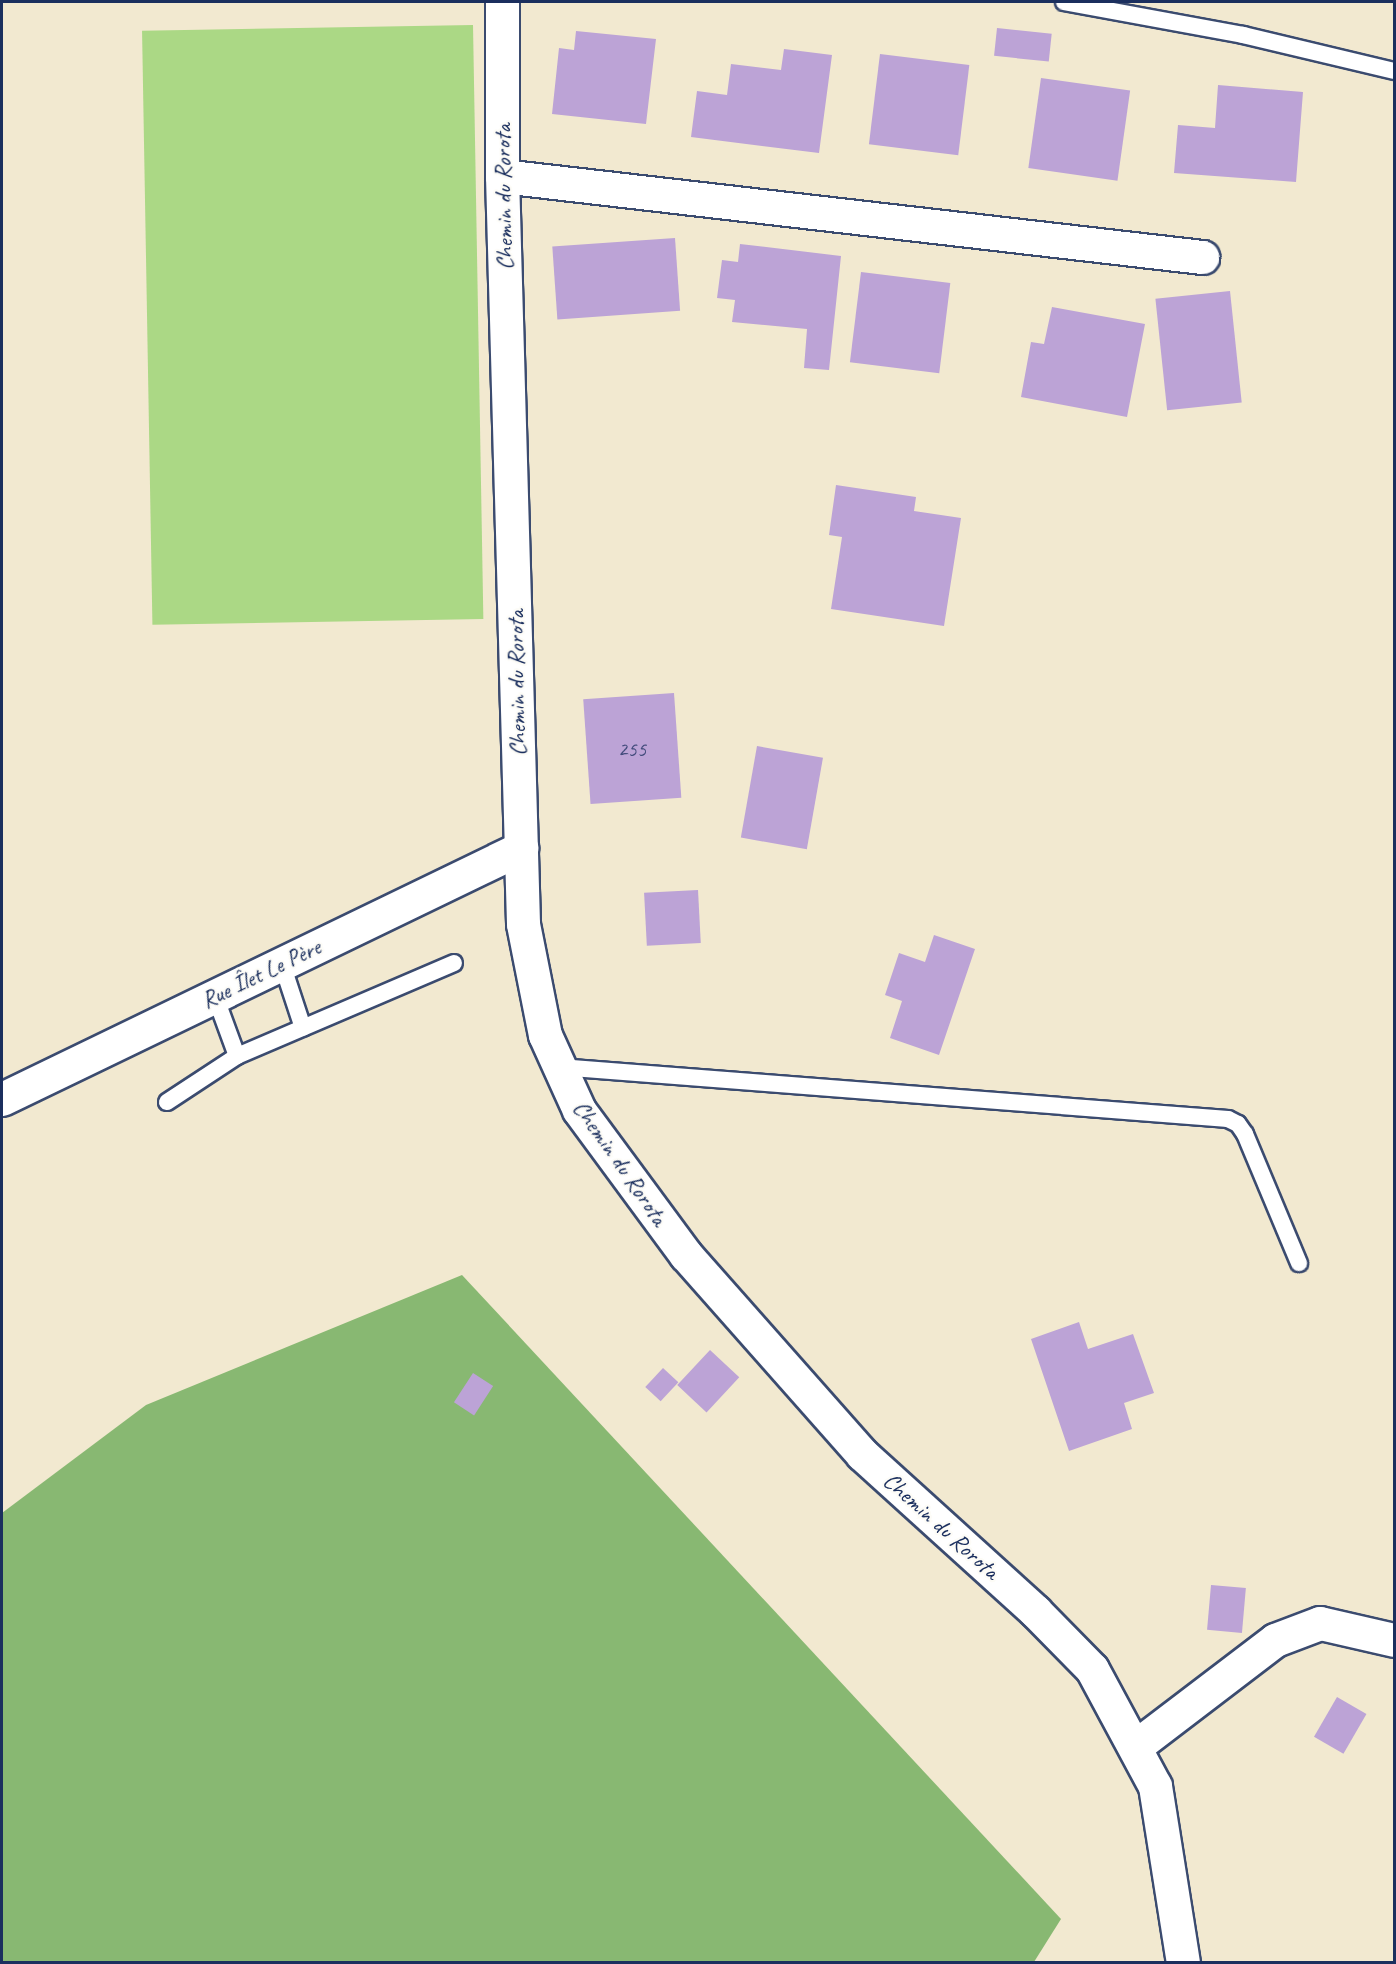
<!DOCTYPE html>
<html>
<head>
<meta charset="utf-8">
<style>
  body { margin:0 }
  #map { position:relative; width:1396px; height:1964px; overflow:hidden; background:#f2e9d0; font-family:Caveat,sans-serif }
  div>[style] { position:absolute }
  [style*='--x'] { left:calc(var(--x)*1px); top:calc(var(--y)*1px); width:calc(var(--w)*1px); rotate:calc(var(--a)*1deg) }
  .green>* { inset:0; background:#abd885; transform-origin:0 0 }
  .forest>* { inset:0; background:#88b872 }
  .building>* { inset:0; background:#bca3d6; transform-origin:0 0 }
  .roads { filter:drop-shadow(2px 0 #3b4b6f) drop-shadow(-2px 0 #3b4b6f) drop-shadow(0 2px #3b4b6f) drop-shadow(0 -2px #3b4b6f) }
  .service>* { height:16px; margin:-8px; padding:0 8px; transform-origin:8px; border-radius:8px; background:#fff }
  .minor>* { height:33px; margin:-16.5px; padding:0 16.5px; transform-origin:16.5px; border-radius:16.5px; background:#fff }
  span { translate:-50% -50%; white-space:nowrap; text-align:center; line-height:1.15; -webkit-text-stroke:4.5px #fdfcf7; paint-order:stroke }
  .number-label { font-size:21px; color:#434c7c }
  .number-label span { -webkit-text-stroke-width:0 }
  .street-label { font-size:24px; color:#1b2f5e }
  .frame { position:absolute; inset:0; border:3px solid #1b2f5e; pointer-events:none }
</style>
</head>
<body>
<div id="map">
  <div class="green">
    <i style="left:473px;top:25px;width:594px;height:331px;rotate:89deg"></i>
  </div>
  <div class="forest">
    <i style="clip-path:polygon(462px 1275px,1061px 1919px,1034px 1962px,2px 1962px,2px 1513px,146px 1405px)"></i>
  </div>
  <div class="building">
    <i style="left:997px;top:28px;width:55px;height:28px;rotate:6deg"></i>
    <i style="clip-path:polygon(576px 31px,656px 39px,646px 124px,552px 114px,559px 48px,574px 50px)"></i>
    <i style="clip-path:polygon(784px 49px,832px 55px,819px 153px,691px 137px,697px 91px,727px 95px,731px 64px,781px 70px)"></i>
    <i style="left:880px;top:54px;width:90px;height:91px;rotate:7deg"></i>
    <i style="left:1041px;top:78px;width:90px;height:91px;rotate:8deg"></i>
    <i style="clip-path:polygon(1218px 85px,1303px 92px,1296px 182px,1174px 173px,1178px 125px,1215px 128px)"></i>
    <i style="left:675px;top:238px;width:73px;height:123px;rotate:86deg"></i>
    <i style="clip-path:polygon(740px 244px,841px 256px,829px 370px,804px 368px,807px 329px,732px 322px,735px 300px,717px 298px,722px 260px,738px 262px)"></i>
    <i style="left:861px;top:272px;width:90px;height:91px;rotate:7deg"></i>
    <i style="left:1230px;top:291px;width:112px;height:75px;rotate:84deg"></i>
    <i style="clip-path:polygon(1052px 307px,1145px 324px,1127px 417px,1021px 397px,1031px 342px,1044px 344px)"></i>
    <i style="clip-path:polygon(836px 485px,916px 497px,914px 511px,961px 518px,944px 626px,831px 609px,842px 537px,829px 535px)"></i>
    <i style="left:674px;top:693px;width:105px;height:91px;rotate:86deg"></i>
    <i style="left:757px;top:746px;width:67px;height:93px;rotate:10deg"></i>
    <i style="left:698px;top:890px;width:53px;height:54px;rotate:87deg"></i>
    <i style="clip-path:polygon(934px 935px,975px 949px,939px 1055px,890px 1038px,902px 1001px,885px 995px,899px 953px,925px 962px)"></i>
    <i style="clip-path:polygon(1079px 1322px,1088px 1349px,1133px 1334px,1154px 1393px,1124px 1403px,1132px 1429px,1069px 1451px,1031px 1339px)"></i>
    <i style="left:710px;top:1350px;width:40px;height:48px;rotate:43deg"></i>
    <i style="left:663px;top:1368px;width:21px;height:26px;rotate:43deg"></i>
    <i style="left:473px;top:1373px;width:24px;height:35px;rotate:33deg"></i>
    <i style="left:1211px;top:1585px;width:35px;height:45px;rotate:5deg"></i>
    <i style="left:1337px;top:1697px;width:34px;height:46px;rotate:30deg"></i>
  </div>
  <div class="roads">
    <div class="service">
      <i style="--x:1064;--y:2;--w:182;--a:10.4"></i>
      <i style="--x:1243;--y:35;--w:155;--a:13.4"></i>
      <i style="--x:282;--y:964;--w:67;--a:71.8"></i>
      <i style="--x:215;--y:996;--w:64;--a:69.9"></i>
      <i style="--x:559;--y:1067;--w:671;--a:4.44"></i>
      <i style="--x:1228;--y:1119;--w:11;--a:27"></i>
      <i style="--x:1238;--y:1124;--w:12;--a:55"></i>
      <i style="--x:1245;--y:1134;--w:140;--a:67.3"></i>
      <i style="--x:167;--y:1102;--w:84;--a:-33.3"></i>
      <i style="--x:237;--y:1056;--w:236;--a:-23.2"></i>
    </div>
    <div class="minor">
      <i style="--x:502;--y:2;--w:174;--a:90"></i>
      <i style="--x:502;--y:176;--w:748;--a:88.39"></i>
      <i style="--x:523;--y:924;--w:113;--a:78.8"></i>
      <i style="--x:545;--y:1035;--w:82;--a:65.6"></i>
      <i style="--x:579;--y:1110;--w:180;--a:53.6"></i>
      <i style="--x:686;--y:1255;--w:266;--a:48.5"></i>
      <i style="--x:862;--y:1454;--w:234;--a:42.2"></i>
      <i style="--x:1035;--y:1611;--w:81;--a:45.5"></i>
      <i style="--x:1092;--y:1669;--w:133;--a:61.7"></i>
      <i style="--x:1155;--y:1786;--w:178;--a:81"></i>
      <i style="--x:502;--y:176;--w:705;--a:6.6"></i>
      <i style="--x:2;--y:1099;--w:577;--a:-25.81"></i>
      <i style="--x:1136;--y:1746;--w:175;--a:-37.3"></i>
      <i style="--x:1275;--y:1640;--w:48;--a:-20.7"></i>
      <i style="--x:1320;--y:1623;--w:76;--a:12.9"></i>
    </div>
  </div>
  <div class="number-label">
    <span style="left:632px;top:749px">255</span>
  </div>
  <div class="street-label">
    <span style="left:504px;top:197px;rotate:-91deg">Chemin du Rorota</span>
    <span style="left:517px;top:683px;rotate:-91deg">Chemin du Rorota</span>
    <span style="left:261px;top:974px;rotate:-26deg">Rue Îlet Le Père</span>
    <span style="left:620px;top:1163px;rotate:55deg">Chemin du Rorota</span>
    <span style="left:941px;top:1526px;rotate:42deg">Chemin du Rorota</span>
  </div>
  <div class="frame"></div>
</div>
</body>
</html>
